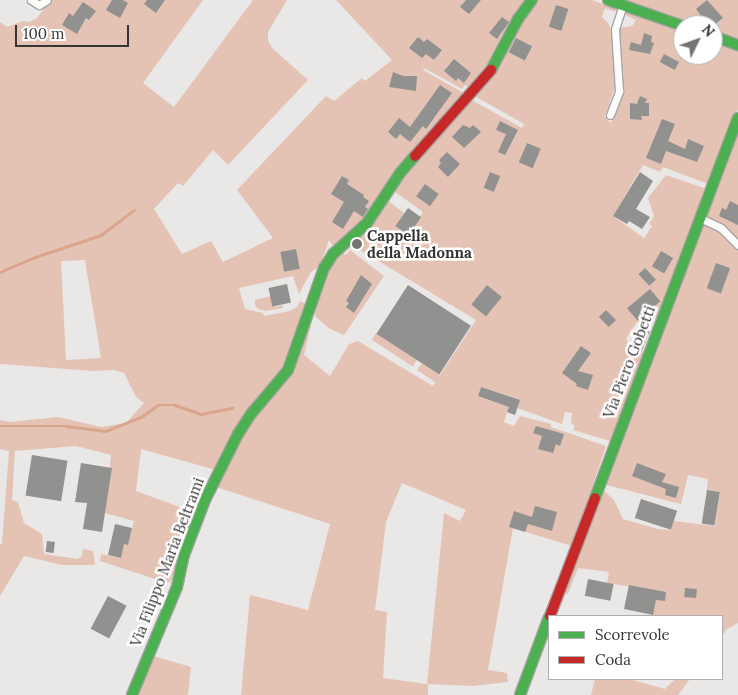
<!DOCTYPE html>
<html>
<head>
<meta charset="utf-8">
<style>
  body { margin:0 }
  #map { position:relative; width:738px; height:695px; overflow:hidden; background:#e9e8e7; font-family:Lora,serif }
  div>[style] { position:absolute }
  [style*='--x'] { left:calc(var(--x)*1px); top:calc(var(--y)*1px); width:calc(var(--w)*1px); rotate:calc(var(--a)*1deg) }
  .green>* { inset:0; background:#e5c3b4; transform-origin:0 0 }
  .stream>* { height:2.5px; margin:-1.25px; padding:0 1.25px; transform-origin:1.25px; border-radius:1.25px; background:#daa58d }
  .building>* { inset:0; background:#919190; transform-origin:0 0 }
  .roads { filter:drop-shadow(1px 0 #a5a4a3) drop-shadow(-1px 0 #a5a4a3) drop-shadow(0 1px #a5a4a3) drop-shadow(0 -1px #a5a4a3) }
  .street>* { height:7px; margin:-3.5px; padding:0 3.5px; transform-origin:3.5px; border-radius:3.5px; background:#fcfcfb }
  .fast>* { height:10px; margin:-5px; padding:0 5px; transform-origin:5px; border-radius:5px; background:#4caf50 }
  .jam>* { height:10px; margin:-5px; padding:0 5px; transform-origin:5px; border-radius:5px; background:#c62828 }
  .dots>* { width:14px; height:14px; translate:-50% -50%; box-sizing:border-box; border:2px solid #fff; border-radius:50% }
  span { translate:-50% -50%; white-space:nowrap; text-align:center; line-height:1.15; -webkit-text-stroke:5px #fff; paint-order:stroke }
  .poi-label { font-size:15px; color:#363534; font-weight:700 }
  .left { translate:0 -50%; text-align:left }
  .street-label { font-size:15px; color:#363534 }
  .legend { position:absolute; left:548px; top:615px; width:175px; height:65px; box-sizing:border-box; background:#fff; border:1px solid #afaeae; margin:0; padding:6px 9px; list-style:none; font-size:15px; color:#363534 }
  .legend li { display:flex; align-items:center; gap:10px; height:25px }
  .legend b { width:25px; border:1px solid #afaeae }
  .north { position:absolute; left:673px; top:15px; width:50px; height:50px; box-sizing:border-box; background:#fff; border:1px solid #afaeae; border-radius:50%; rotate:48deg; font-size:14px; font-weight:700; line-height:20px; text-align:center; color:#363534 }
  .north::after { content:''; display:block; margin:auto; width:18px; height:22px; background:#757473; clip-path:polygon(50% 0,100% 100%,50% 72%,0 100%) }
  .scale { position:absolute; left:15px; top:25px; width:114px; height:22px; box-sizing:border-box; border:2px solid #363534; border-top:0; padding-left:6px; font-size:15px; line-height:18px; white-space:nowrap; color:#363534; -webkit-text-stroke:4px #fff; paint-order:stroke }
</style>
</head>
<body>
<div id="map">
  <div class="green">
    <i style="clip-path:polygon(evenodd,50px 0,203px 0,143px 83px,174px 107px,253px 0,287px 0,268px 32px,268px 40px,272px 48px,308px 80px,228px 165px,213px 150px,183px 186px,178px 183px,154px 209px,182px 254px,211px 241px,223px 262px,273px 238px,237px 190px,326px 96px,334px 101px,362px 78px,365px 81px,392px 60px,336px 0,525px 0,516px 12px,495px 55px,470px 88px,465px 85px,462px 89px,424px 68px,423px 70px,462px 92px,464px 95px,405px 159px,368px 216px,333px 246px,329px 240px,320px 266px,311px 272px,299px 294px,293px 276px,239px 288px,245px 309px,263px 313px,264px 316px,290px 311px,297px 307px,300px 301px,306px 304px,285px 368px,216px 470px,141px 449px,136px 491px,196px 513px,174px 579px,167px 583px,100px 561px,101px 554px,121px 558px,124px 544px,128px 544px,134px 521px,105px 513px,111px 455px,76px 446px,15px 451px,12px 500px,18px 502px,24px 523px,42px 534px,44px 554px,78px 559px,82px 556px,83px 549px,93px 551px,95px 565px,62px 565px,24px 556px,0 596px,0 544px,2px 544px,9px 451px,0 449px,0 420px,11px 422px,58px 417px,101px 427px,126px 423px,144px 403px,136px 397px,124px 373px,114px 370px,93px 371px,0 364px,0 22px,7px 27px,23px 21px,29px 22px,37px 18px,50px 0,85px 260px,101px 358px,66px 360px,61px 261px,85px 260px)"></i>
    <i style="clip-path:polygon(evenodd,535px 0,592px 0,616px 9px,615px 12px,605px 8px,602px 17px,608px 23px,611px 29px,615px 61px,615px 86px,605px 117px,611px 123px,623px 85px,618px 28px,632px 26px,636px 20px,623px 14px,624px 12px,683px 32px,683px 55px,713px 55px,713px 42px,738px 50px,738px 109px,708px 184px,663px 167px,660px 172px,643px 165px,613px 216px,644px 238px,652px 226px,649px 224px,654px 216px,648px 198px,666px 175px,707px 189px,659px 315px,641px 324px,637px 322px,626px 339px,635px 349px,644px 353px,610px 441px,573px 430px,575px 426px,571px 423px,572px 413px,565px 412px,562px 424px,517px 408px,520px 400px,481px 387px,478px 396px,509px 407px,504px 422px,514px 426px,520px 416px,551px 424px,551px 427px,606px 446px,572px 546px,513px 528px,488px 670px,507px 673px,508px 682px,472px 686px,428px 684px,428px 695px,241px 695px,250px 595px,308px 610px,330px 524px,216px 487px,245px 429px,273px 394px,309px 324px,311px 325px,304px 355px,330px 376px,349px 344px,358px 341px,433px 386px,435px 382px,417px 370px,422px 363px,440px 375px,476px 320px,352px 245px,387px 200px,404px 213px,396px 226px,409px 235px,423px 212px,395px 192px,415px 160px,470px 99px,522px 128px,524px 124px,478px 98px,475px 94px,535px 0,402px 483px,466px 510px,460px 521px,444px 513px,427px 684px,383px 678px,387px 612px,375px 610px,386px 522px,402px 483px)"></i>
    <i style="clip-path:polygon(620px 0,738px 0,738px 39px,713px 32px,713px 25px,692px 25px)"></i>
    <i style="clip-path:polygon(738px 124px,738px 241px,702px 217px)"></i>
    <i style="clip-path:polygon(702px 223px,719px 231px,738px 249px,738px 623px,727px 629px,722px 636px,722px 616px,652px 616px,657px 591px,607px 583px,609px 572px,578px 568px,568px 594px,563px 592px,601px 488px,614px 500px,623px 519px,658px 529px,671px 530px,674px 521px,715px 526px,720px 492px,707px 490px,708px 479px,688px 475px,681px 504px,603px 484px)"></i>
    <i style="clip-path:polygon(350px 250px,384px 276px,344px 335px,330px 329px,316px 317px,313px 311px,327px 268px,342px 252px,346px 255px)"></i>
    <i style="clip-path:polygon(271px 296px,274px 307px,283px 305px,283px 308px,265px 311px,258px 309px,255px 305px,255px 300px)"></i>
    <i style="left:376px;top:333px;width:49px;height:8px;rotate:33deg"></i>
    <i style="clip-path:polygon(150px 655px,191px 667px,188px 695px,135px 695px)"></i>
    <i style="clip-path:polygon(595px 679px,629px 679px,665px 689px,675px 679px,690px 679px,678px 695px,591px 695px)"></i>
  </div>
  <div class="stream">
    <i style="--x:0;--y:272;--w:38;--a:-23"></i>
    <i style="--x:35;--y:257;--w:70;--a:-18.4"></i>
    <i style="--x:101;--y:235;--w:41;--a:-37.1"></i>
    <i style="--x:0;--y:426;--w:66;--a:0"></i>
    <i style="--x:66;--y:426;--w:40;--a:7.1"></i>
    <i style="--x:106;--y:431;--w:38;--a:-22"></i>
    <i style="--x:141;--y:417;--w:21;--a:-35"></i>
    <i style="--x:158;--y:405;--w:17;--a:0"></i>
    <i style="--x:175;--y:405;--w:28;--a:19"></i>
    <i style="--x:201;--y:414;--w:32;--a:-11"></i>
  </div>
  <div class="building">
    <i style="clip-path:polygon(112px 0,123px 0,128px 3px,120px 18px,106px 10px)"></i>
    <i style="clip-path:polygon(147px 0,165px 0,156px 13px,144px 4px)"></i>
    <i style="clip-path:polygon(466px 0,481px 0,469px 14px,460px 7px)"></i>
    <i style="clip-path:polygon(707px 0,723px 18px,714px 25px,708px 25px,696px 9px)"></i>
    <i style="clip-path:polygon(83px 2px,96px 11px,89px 20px,86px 18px,77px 34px,62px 25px,69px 13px,73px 16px)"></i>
    <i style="left:556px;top:5px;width:13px;height:23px;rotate:18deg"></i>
    <i style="clip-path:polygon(502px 17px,509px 22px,497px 39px,489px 33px)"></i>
    <i style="clip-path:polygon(644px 33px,652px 36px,651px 42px,654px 43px,650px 54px,629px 50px,631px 42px,641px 45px)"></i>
    <i style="clip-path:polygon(418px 37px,424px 42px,427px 39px,442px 50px,434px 60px,426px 54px,422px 58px,409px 48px)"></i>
    <i style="left:516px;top:38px;width:18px;height:16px;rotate:27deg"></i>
    <i style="left:664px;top:54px;width:17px;height:9px;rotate:28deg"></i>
    <i style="clip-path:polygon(454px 59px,471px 73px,464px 83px,458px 78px,456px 81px,444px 71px)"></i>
    <i style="clip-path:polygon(393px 72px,403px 76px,417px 76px,416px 91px,389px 87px)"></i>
    <i style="clip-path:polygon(440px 85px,452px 93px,426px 129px,423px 126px,410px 142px,400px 134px,396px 139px,388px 132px,399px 118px,410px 127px)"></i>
    <i style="clip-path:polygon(640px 96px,647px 99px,645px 103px,649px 103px,649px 116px,641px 116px,642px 120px,630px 119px,630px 103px,637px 104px)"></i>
    <i style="clip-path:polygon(662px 119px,675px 124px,668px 141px,685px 149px,688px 139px,704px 146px,697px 162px,666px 151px,661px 164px,646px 158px)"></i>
    <i style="clip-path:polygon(500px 121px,518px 130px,505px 155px,498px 152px,506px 134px,496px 130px)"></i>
    <i style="clip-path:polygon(463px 125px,470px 128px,473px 125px,481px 132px,464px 148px,452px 137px)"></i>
    <i style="left:527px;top:143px;width:15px;height:21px;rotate:23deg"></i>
    <i style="clip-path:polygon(447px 152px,460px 164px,448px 177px,438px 167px,441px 163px,439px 160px)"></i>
    <i style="left:490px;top:172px;width:11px;height:17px;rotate:22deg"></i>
    <i style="clip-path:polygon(640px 172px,653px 181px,636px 209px,650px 217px,642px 229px,629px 221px,627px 224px,613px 216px)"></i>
    <i style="clip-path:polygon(342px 176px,349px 180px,347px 184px,364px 195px,363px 197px,369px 201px,365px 207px,368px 209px,363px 217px,354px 211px,343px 229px,332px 222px,344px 202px,331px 194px)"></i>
    <i style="left:425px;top:184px;width:17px;height:15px;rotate:36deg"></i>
    <i style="clip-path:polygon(730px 201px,738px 205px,738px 225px,719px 216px,722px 208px,726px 210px)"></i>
    <i style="left:408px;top:208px;width:16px;height:22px;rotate:35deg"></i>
    <i style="left:387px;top:237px;width:14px;height:18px;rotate:30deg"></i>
    <i style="left:296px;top:249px;width:20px;height:16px;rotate:79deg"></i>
    <i style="left:661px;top:251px;width:14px;height:18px;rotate:30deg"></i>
    <i style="left:716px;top:263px;width:15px;height:27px;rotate:20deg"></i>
    <i style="left:645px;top:268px;width:16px;height:9px;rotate:47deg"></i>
    <i style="clip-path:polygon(361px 275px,372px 284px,354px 313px,346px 307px,349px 303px,346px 301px)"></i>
    <i style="left:287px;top:284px;width:19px;height:19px;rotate:78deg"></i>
    <i style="left:408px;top:285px;width:75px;height:58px;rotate:33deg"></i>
    <i style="left:487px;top:285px;width:19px;height:25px;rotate:39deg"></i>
    <i style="left:650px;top:289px;width:16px;height:30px;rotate:50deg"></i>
    <i style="left:606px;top:310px;width:14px;height:10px;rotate:45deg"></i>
    <i style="left:645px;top:330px;width:5px;height:22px;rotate:22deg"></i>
    <i style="clip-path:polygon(581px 346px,591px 353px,578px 371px,593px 375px,588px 390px,576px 386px,577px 384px,562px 373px)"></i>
    <i style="clip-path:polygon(625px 359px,632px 361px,630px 368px,633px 369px,626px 390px,615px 386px)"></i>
    <i style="clip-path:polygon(481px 387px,520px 400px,515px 415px,507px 412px,509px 407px,478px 396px)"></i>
    <i style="clip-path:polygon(536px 426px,564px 434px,560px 446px,556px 444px,553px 453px,538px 449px,542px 436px,533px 433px)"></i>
    <i style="left:32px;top:455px;width:36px;height:41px;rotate:9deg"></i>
    <i style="clip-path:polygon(81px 463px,112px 468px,102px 532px,83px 529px,87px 503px,75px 502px)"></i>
    <i style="clip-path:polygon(637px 463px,666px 474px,662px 482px,679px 487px,676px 498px,665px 495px,666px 489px,632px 476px)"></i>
    <i style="left:707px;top:490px;width:13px;height:34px;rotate:9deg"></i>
    <i style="left:641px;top:499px;width:38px;height:20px;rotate:18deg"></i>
    <i style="clip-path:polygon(535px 506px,557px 512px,552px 531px,528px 524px,525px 532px,509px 527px,514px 511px,532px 517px)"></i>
    <i style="clip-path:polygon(115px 524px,132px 528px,128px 545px,124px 544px,121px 558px,108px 555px)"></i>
    <i style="left:47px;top:541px;width:8px;height:11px;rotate:7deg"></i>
    <i style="left:588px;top:579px;width:26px;height:17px;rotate:11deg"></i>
    <i style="clip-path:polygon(629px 585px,666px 592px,665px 601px,656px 600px,653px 615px,624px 609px)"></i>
    <i style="left:685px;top:588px;width:12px;height:9px;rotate:5deg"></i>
    <i style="left:108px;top:596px;width:21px;height:37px;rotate:28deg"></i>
  </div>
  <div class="roads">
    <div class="street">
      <i style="--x:31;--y:0;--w:9;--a:32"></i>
      <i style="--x:39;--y:5;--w:9;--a:-32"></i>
      <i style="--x:610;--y:115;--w:26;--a:-69"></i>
      <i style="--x:619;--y:91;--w:62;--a:-93.7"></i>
      <i style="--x:615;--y:29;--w:25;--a:-72"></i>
      <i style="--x:700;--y:218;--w:23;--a:25"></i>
      <i style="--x:721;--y:228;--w:24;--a:45"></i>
    </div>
    <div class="fast">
      <i style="--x:608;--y:0;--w:79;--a:19.1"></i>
      <i style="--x:713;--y:36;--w:27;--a:20"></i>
      <i style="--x:491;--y:70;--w:58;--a:-62.1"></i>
      <i style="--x:518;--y:19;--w:24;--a:-54"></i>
      <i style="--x:595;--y:498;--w:406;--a:-69.4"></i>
      <i style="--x:132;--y:695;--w:117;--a:-67.4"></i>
      <i style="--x:177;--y:587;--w:33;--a:-78"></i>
      <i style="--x:184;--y:555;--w:59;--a:-69.1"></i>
      <i style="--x:205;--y:500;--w:74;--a:-63.4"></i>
      <i style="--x:238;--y:434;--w:24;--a:-57"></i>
      <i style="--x:251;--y:414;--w:57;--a:-49.9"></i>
      <i style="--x:288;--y:370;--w:108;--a:-70.6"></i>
      <i style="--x:324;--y:268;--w:17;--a:-57"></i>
      <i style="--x:333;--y:254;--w:46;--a:-42.4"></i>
      <i style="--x:367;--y:223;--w:60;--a:-56.6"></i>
      <i style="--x:400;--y:173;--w:23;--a:-49"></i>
      <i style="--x:520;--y:695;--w:83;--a:-69.6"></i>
    </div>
    <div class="jam">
      <i style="--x:415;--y:156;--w:115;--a:-48.5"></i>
      <i style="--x:550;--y:616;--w:126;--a:-69.1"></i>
    </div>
  </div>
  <div class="dots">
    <i style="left:357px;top:244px;background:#757473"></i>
  </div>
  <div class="poi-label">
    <span class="left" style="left:367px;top:244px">Cappella<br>della Madonna</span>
  </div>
  <div class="street-label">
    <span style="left:629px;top:362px;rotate:-69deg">Via Piero Gobetti</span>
    <span style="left:167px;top:562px;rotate:-69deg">Via Filippo Maria Beltrami</span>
  </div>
  <ul class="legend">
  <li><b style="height:6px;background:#4caf50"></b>Scorrevole</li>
  <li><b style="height:6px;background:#c62828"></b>Coda</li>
  </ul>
  <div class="north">N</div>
  <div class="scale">100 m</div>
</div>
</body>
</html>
